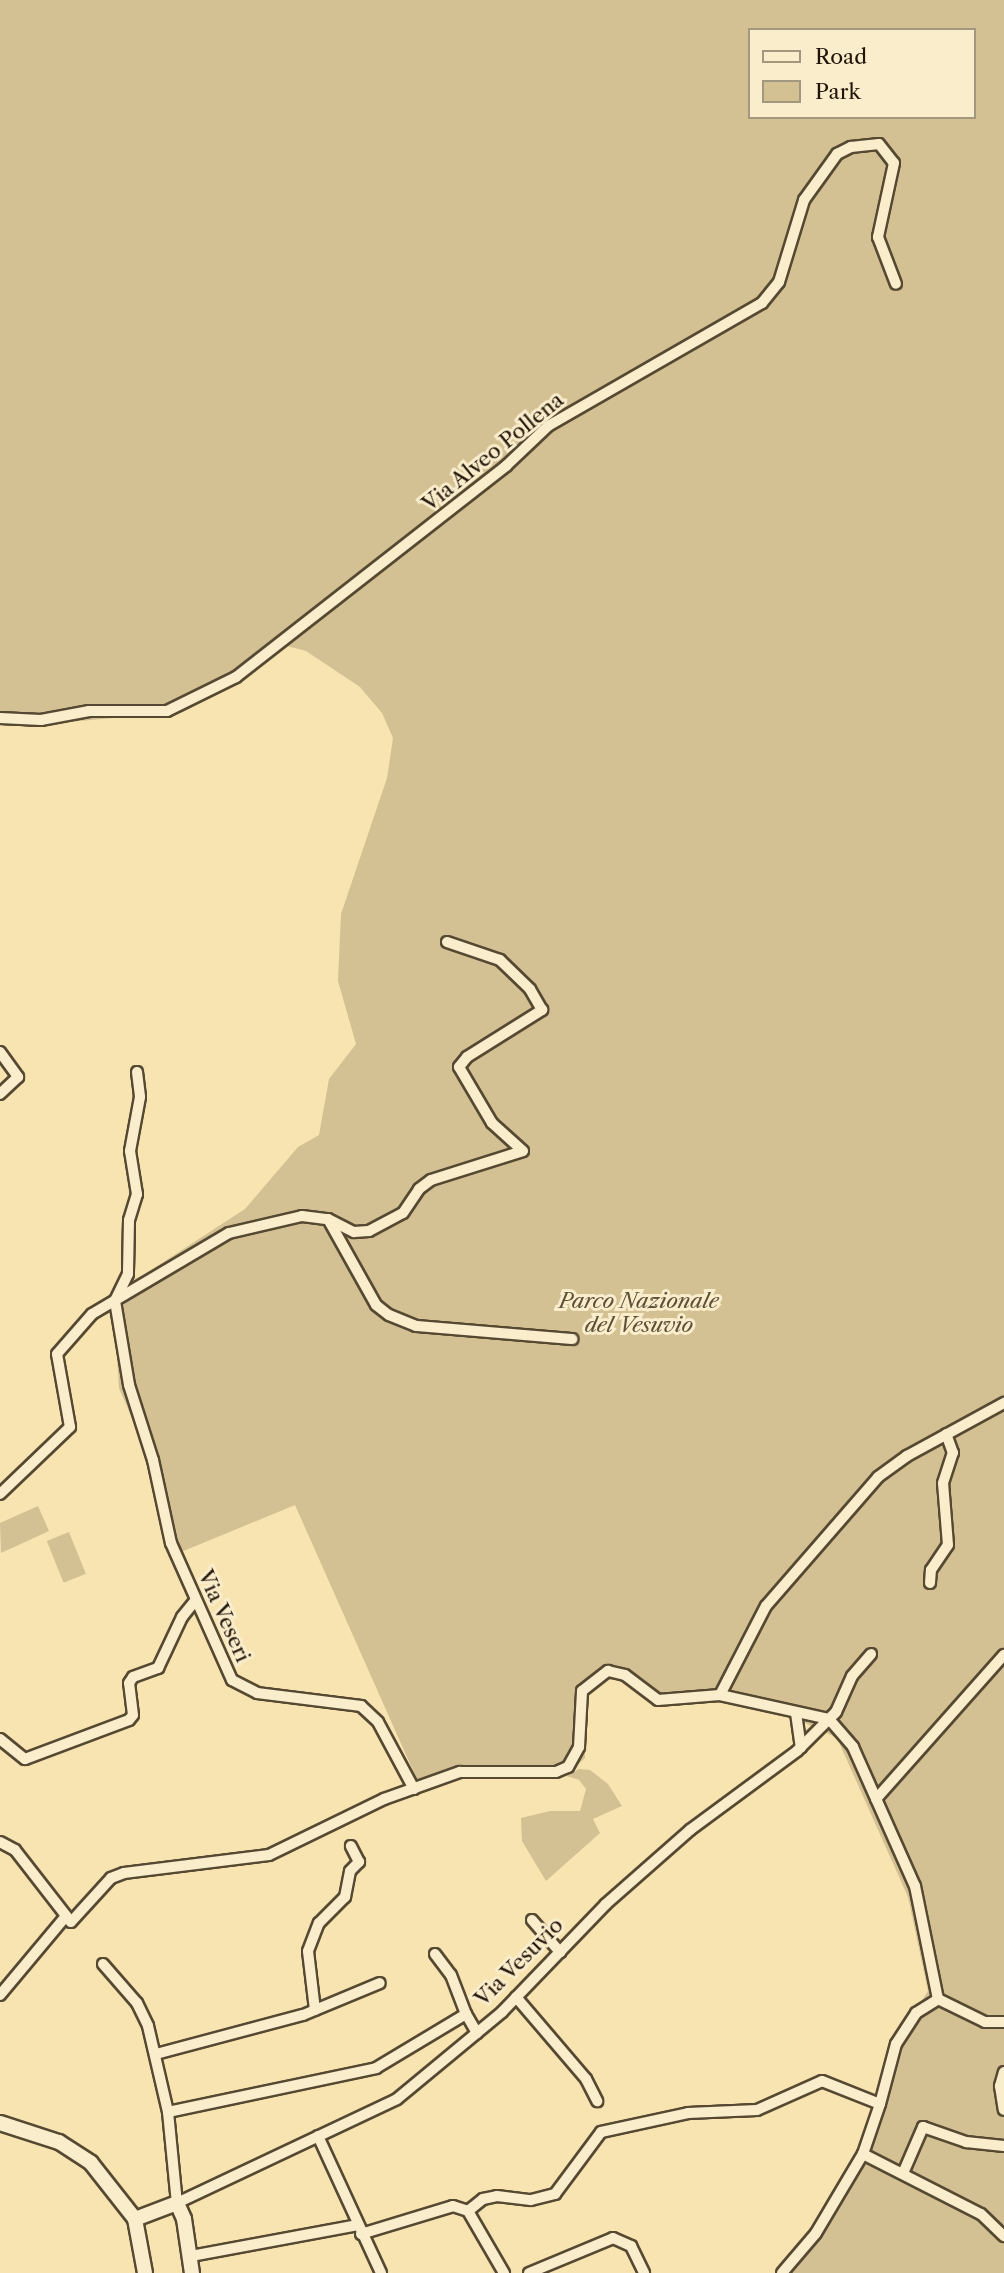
<!DOCTYPE html>
<html>
<head>
<meta charset="utf-8">
<style>
  body { margin:0 }
  #map { position:relative; width:1004px; height:2273px; overflow:hidden; background:#f8e4b1; font-family:"Libre Caslon Text",serif }
  div>[style] { position:absolute }
  [style*='--x'] { left:calc(var(--x)*1px); top:calc(var(--y)*1px); width:calc(var(--w)*1px); rotate:calc(var(--a)*1deg) }
  .green>* { inset:0; background:#d3c194; transform-origin:0 0 }
  .roads { filter:drop-shadow(2px 0 #564932) drop-shadow(-2px 0 #564932) drop-shadow(0 2px #564932) drop-shadow(0 -2px #564932) }
  .street>* { height:10px; margin:-5px; padding:0 5px; transform-origin:5px; border-radius:5px; background:#faedcc }
  .secondary>* { height:14px; margin:-7px; padding:0 7px; transform-origin:7px; border-radius:7px; background:#faedcc }
  span { translate:-50% -50%; white-space:nowrap; text-align:center; line-height:1.15; -webkit-text-stroke:6px #faedcc; paint-order:stroke }
  .street-label { font-size:21px; color:#201508 }
  .park-label { font-size:21px; color:#5f5139; font-style:italic }
  .legend { position:absolute; left:748px; top:28px; width:228px; height:91px; box-sizing:border-box; background:#faedcc; border:2px solid #a3977e; margin:0; padding:9px 12px; list-style:none; font-size:21px; color:#201508 }
  .legend li { display:flex; align-items:center; gap:14px; height:35px }
  .legend b { width:35px; border:2px solid #a3977e }
</style>
</head>
<body>
<div id="map">
  <div class="green">
    <i style="clip-path:polygon(evenodd,0 0,1004px 0,1004px 2273px,776px 2273px,814px 2231px,854px 2162px,892px 2048px,928px 1991px,908px 1897px,837px 1738px,788px 1715px,724px 1700px,672px 1706px,650px 1701px,624px 1680px,604px 1680px,588px 1691px,583px 1713px,585px 1758px,570px 1772px,555px 1778px,464px 1777px,423px 1793px,295px 1505px,169px 1557px,147px 1453px,119px 1388px,115px 1326px,122px 1289px,245px 1209px,298px 1147px,319px 1135px,329px 1079px,356px 1044px,338px 981px,341px 914px,387px 778px,393px 738px,382px 713px,360px 687px,306px 651px,287px 646px,221px 692px,183px 712px,45px 724px,0 722px,0 0,750px 30px,974px 30px,974px 117px,750px 117px,750px 30px)"></i>
    <i style="clip-path:polygon(38px 1506px,49px 1531px,1px 1553px,0 1523px)"></i>
    <i style="left:69px;top:1532px;width:45px;height:24px;rotate:68deg"></i>
    <i style="clip-path:polygon(579px 1769px,590px 1770px,608px 1784px,622px 1806px,593px 1819px,600px 1833px,546px 1881px,522px 1841px,521px 1818px,550px 1811px,580px 1811px,586px 1789px,579px 1780px,567px 1776px)"></i>
  </div>
  <div class="roads">
    <div class="street">
      <i style="--x:0;--y:718;--w:41;--a:2.8"></i>
      <i style="--x:41;--y:720;--w:49;--a:-10.6"></i>
      <i style="--x:89;--y:711;--w:78;--a:0"></i>
      <i style="--x:167;--y:711;--w:77;--a:-26.2"></i>
      <i style="--x:236;--y:677;--w:343;--a:-38"></i>
      <i style="--x:506;--y:466;--w:58;--a:-43.6"></i>
      <i style="--x:548;--y:426;--w:247;--a:-29.9"></i>
      <i style="--x:762;--y:303;--w:27;--a:-51"></i>
      <i style="--x:779;--y:282;--w:86;--a:-73"></i>
      <i style="--x:804;--y:200;--w:57;--a:-54.3"></i>
      <i style="--x:837;--y:154;--w:16;--a:-27"></i>
      <i style="--x:851;--y:147;--w:28;--a:-6"></i>
      <i style="--x:879;--y:144;--w:24;--a:52"></i>
      <i style="--x:894;--y:163;--w:76;--a:102.2"></i>
      <i style="--x:878;--y:237;--w:50;--a:69"></i>
      <i style="--x:0;--y:1052;--w:31;--a:54"></i>
      <i style="--x:18;--y:1077;--w:25;--a:137"></i>
      <i style="--x:137;--y:1072;--w:25;--a:83"></i>
      <i style="--x:140;--y:1097;--w:55;--a:100.5"></i>
      <i style="--x:130;--y:1151;--w:44;--a:80.8"></i>
      <i style="--x:137;--y:1194;--w:27;--a:107"></i>
      <i style="--x:129;--y:1220;--w:54;--a:91.1"></i>
      <i style="--x:128;--y:1274;--w:30;--a:116"></i>
      <i style="--x:115;--y:1301;--w:85;--a:80.5"></i>
      <i style="--x:129;--y:1385;--w:79;--a:72.3"></i>
      <i style="--x:153;--y:1460;--w:85;--a:77.8"></i>
      <i style="--x:171;--y:1543;--w:150;--a:66"></i>
      <i style="--x:232;--y:1680;--w:28;--a:27"></i>
      <i style="--x:257;--y:1693;--w:105;--a:7.1"></i>
      <i style="--x:361;--y:1706;--w:23;--a:43"></i>
      <i style="--x:378;--y:1722;--w:76;--a:61.8"></i>
      <i style="--x:328;--y:1219;--w:98;--a:60.8"></i>
      <i style="--x:376;--y:1305;--w:16;--a:38"></i>
      <i style="--x:389;--y:1315;--w:29;--a:22"></i>
      <i style="--x:416;--y:1326;--w:157;--a:4.8"></i>
      <i style="--x:0;--y:1494;--w:97;--a:-43.7"></i>
      <i style="--x:70;--y:1427;--w:74;--a:-100.1"></i>
      <i style="--x:57;--y:1354;--w:53;--a:-48.8"></i>
      <i style="--x:92;--y:1314;--w:159;--a:-30.6"></i>
      <i style="--x:229;--y:1233;--w:75;--a:-13.1"></i>
      <i style="--x:302;--y:1216;--w:26;--a:7"></i>
      <i style="--x:328;--y:1219;--w:29;--a:27"></i>
      <i style="--x:354;--y:1232;--w:15;--a:-4"></i>
      <i style="--x:369;--y:1231;--w:38;--a:-28"></i>
      <i style="--x:403;--y:1213;--w:29;--a:-56"></i>
      <i style="--x:419;--y:1189;--w:15;--a:-37"></i>
      <i style="--x:431;--y:1180;--w:96;--a:-17.5"></i>
      <i style="--x:523;--y:1151;--w:42;--a:-137.9"></i>
      <i style="--x:492;--y:1123;--w:65;--a:-120.5"></i>
      <i style="--x:459;--y:1067;--w:13;--a:-51"></i>
      <i style="--x:467;--y:1057;--w:89;--a:-32.1"></i>
      <i style="--x:542;--y:1010;--w:24;--a:-120"></i>
      <i style="--x:530;--y:989;--w:42;--a:-136"></i>
      <i style="--x:500;--y:960;--w:56;--a:-161.2"></i>
      <i style="--x:930;--y:1583;--w:13;--a:-86"></i>
      <i style="--x:931;--y:1570;--w:30;--a:-56"></i>
      <i style="--x:948;--y:1545;--w:62;--a:-94.6"></i>
      <i style="--x:943;--y:1483;--w:32;--a:-72"></i>
      <i style="--x:953;--y:1453;--w:20;--a:-110"></i>
      <i style="--x:720;--y:1695;--w:100;--a:-62.7"></i>
      <i style="--x:766;--y:1606;--w:171;--a:-49"></i>
      <i style="--x:878;--y:1477;--w:36;--a:-36"></i>
      <i style="--x:907;--y:1456;--w:111;--a:-28.7"></i>
      <i style="--x:796;--y:1713;--w:35;--a:82"></i>
      <i style="--x:829;--y:1719;--w:37;--a:49"></i>
      <i style="--x:853;--y:1747;--w:152;--a:66"></i>
      <i style="--x:915;--y:1886;--w:115;--a:78.5"></i>
      <i style="--x:938;--y:1999;--w:52;--a:26.1"></i>
      <i style="--x:985;--y:2022;--w:19;--a:0"></i>
      <i style="--x:0;--y:1739;--w:32;--a:39"></i>
      <i style="--x:25;--y:1759;--w:111;--a:-20.6"></i>
      <i style="--x:129;--y:1720;--w:6;--a:-51"></i>
      <i style="--x:133;--y:1715;--w:32;--a:-97"></i>
      <i style="--x:129;--y:1683;--w:7;--a:-56"></i>
      <i style="--x:133;--y:1677;--w:27;--a:-20"></i>
      <i style="--x:158;--y:1668;--w:56;--a:-64.8"></i>
      <i style="--x:182;--y:1617;--w:21;--a:-51"></i>
      <i style="--x:876;--y:1799;--w:193;--a:-48.4"></i>
      <i style="--x:0;--y:1842;--w:17;--a:28"></i>
      <i style="--x:15;--y:1850;--w:91;--a:52.1"></i>
      <i style="--x:71;--y:1922;--w:59;--a:-47.7"></i>
      <i style="--x:111;--y:1878;--w:14;--a:-21"></i>
      <i style="--x:124;--y:1873;--w:146;--a:-7.1"></i>
      <i style="--x:269;--y:1855;--w:128;--a:-26"></i>
      <i style="--x:384;--y:1799;--w:81;--a:-19.6"></i>
      <i style="--x:460;--y:1772;--w:96;--a:0"></i>
      <i style="--x:556;--y:1772;--w:13;--a:-23"></i>
      <i style="--x:568;--y:1767;--w:23;--a:-61"></i>
      <i style="--x:579;--y:1747;--w:56;--a:-86.9"></i>
      <i style="--x:582;--y:1691;--w:33;--a:-38"></i>
      <i style="--x:608;--y:1671;--w:17;--a:13"></i>
      <i style="--x:625;--y:1675;--w:41;--a:37.1"></i>
      <i style="--x:658;--y:1700;--w:62;--a:-4.6"></i>
      <i style="--x:720;--y:1695;--w:112;--a:12.4"></i>
      <i style="--x:532;--y:1920;--w:43;--a:48.8"></i>
      <i style="--x:435;--y:1954;--w:26;--a:53"></i>
      <i style="--x:451;--y:1975;--w:42;--a:69"></i>
      <i style="--x:103;--y:1964;--w:52;--a:48.9"></i>
      <i style="--x:137;--y:2003;--w:25;--a:64"></i>
      <i style="--x:148;--y:2026;--w:88;--a:76.9"></i>
      <i style="--x:168;--y:2112;--w:91;--a:84.4"></i>
      <i style="--x:177;--y:2203;--w:243;--a:-25.3"></i>
      <i style="--x:397;--y:2099;--w:136;--a:-39.6"></i>
      <i style="--x:502;--y:2012;--w:150;--a:-46.1"></i>
      <i style="--x:606;--y:1904;--w:112;--a:-41.4"></i>
      <i style="--x:690;--y:1830;--w:133;--a:-36.4"></i>
      <i style="--x:797;--y:1751;--w:55;--a:-45"></i>
      <i style="--x:836;--y:1712;--w:39;--a:-66"></i>
      <i style="--x:852;--y:1676;--w:29;--a:-49"></i>
      <i style="--x:0;--y:1995;--w:103;--a:-50.1"></i>
      <i style="--x:516;--y:1997;--w:108;--a:49.5"></i>
      <i style="--x:586;--y:2079;--w:25;--a:63"></i>
      <i style="--x:315;--y:2010;--w:59;--a:-96.8"></i>
      <i style="--x:308;--y:1951;--w:30;--a:-69"></i>
      <i style="--x:319;--y:1923;--w:37;--a:-45"></i>
      <i style="--x:345;--y:1897;--w:26;--a:-79"></i>
      <i style="--x:350;--y:1871;--w:13;--a:-45"></i>
      <i style="--x:359;--y:1862;--w:18;--a:-117"></i>
      <i style="--x:156;--y:2054;--w:152;--a:-14.9"></i>
      <i style="--x:303;--y:2015;--w:83;--a:-22.6"></i>
      <i style="--x:1004;--y:2072;--w:15;--a:106"></i>
      <i style="--x:1000;--y:2086;--w:24;--a:81"></i>
      <i style="--x:880;--y:2104;--w:62;--a:-75.1"></i>
      <i style="--x:896;--y:2044;--w:37;--a:-57"></i>
      <i style="--x:916;--y:2013;--w:26;--a:-32"></i>
      <i style="--x:168;--y:2112;--w:213;--a:-11.9"></i>
      <i style="--x:376;--y:2068;--w:105;--a:-31"></i>
      <i style="--x:466;--y:2014;--w:22;--a:60"></i>
      <i style="--x:318;--y:2136;--w:151;--a:65.3"></i>
      <i style="--x:904;--y:2171;--w:48;--a:-66.6"></i>
      <i style="--x:923;--y:2127;--w:46;--a:19.2"></i>
      <i style="--x:966;--y:2142;--w:38;--a:6"></i>
      <i style="--x:468;--y:2211;--w:19;--a:-39"></i>
      <i style="--x:483;--y:2199;--w:14;--a:-12"></i>
      <i style="--x:497;--y:2196;--w:34;--a:7"></i>
      <i style="--x:531;--y:2200;--w:25;--a:-14"></i>
      <i style="--x:555;--y:2194;--w:77;--a:-53.4"></i>
      <i style="--x:601;--y:2132;--w:89;--a:-12.3"></i>
      <i style="--x:688;--y:2113;--w:69;--a:-2.5"></i>
      <i style="--x:757;--y:2110;--w:71;--a:-24"></i>
      <i style="--x:822;--y:2081;--w:62;--a:21.6"></i>
      <i style="--x:880;--y:2104;--w:53;--a:108.8"></i>
      <i style="--x:361;--y:2234;--w:96;--a:-16.9"></i>
      <i style="--x:453;--y:2206;--w:16;--a:18"></i>
      <i style="--x:468;--y:2211;--w:72;--a:59.9"></i>
      <i style="--x:191;--y:2256;--w:170;--a:-10.5"></i>
      <i style="--x:529;--y:2273;--w:91;--a:-22.6"></i>
      <i style="--x:613;--y:2238;--w:20;--a:24"></i>
      <i style="--x:631;--y:2246;--w:30;--a:64"></i>
      <i style="--x:782;--y:2273;--w:52;--a:-49.6"></i>
      <i style="--x:816;--y:2233;--w:92;--a:-59.3"></i>
      <i style="--x:863;--y:2154;--w:132;--a:27"></i>
      <i style="--x:981;--y:2214;--w:32;--a:44"></i>
    </div>
    <div class="secondary">
      <i style="--x:0;--y:2123;--w:62;--a:17.9"></i>
      <i style="--x:59;--y:2142;--w:38;--a:33"></i>
      <i style="--x:91;--y:2163;--w:71;--a:51.8"></i>
      <i style="--x:135;--y:2219;--w:55;--a:79.5"></i>
      <i style="--x:135;--y:2219;--w:45;--a:-20.9"></i>
      <i style="--x:177;--y:2203;--w:17;--a:66"></i>
      <i style="--x:184;--y:2219;--w:55;--a:81.6"></i>
    </div>
  </div>
  <div class="street-label">
    <span style="left:493px;top:452px;rotate:-39deg">Via Alveo Pollena</span>
    <span style="left:224px;top:1616px;rotate:66deg">Via Veseri</span>
    <span style="left:519px;top:1962px;rotate:-45deg">Via Vesuvio</span>
  </div>
  <div class="park-label">
    <span style="left:639px;top:1313px">Parco Nazionale<br>del Vesuvio</span>
  </div>
  <ul class="legend">
  <li><b style="height:9px;background:#faedcc"></b>Road</li>
  <li><b style="height:19px;background:#d3c194"></b>Park</li>
  </ul>
</div>
</body>
</html>
